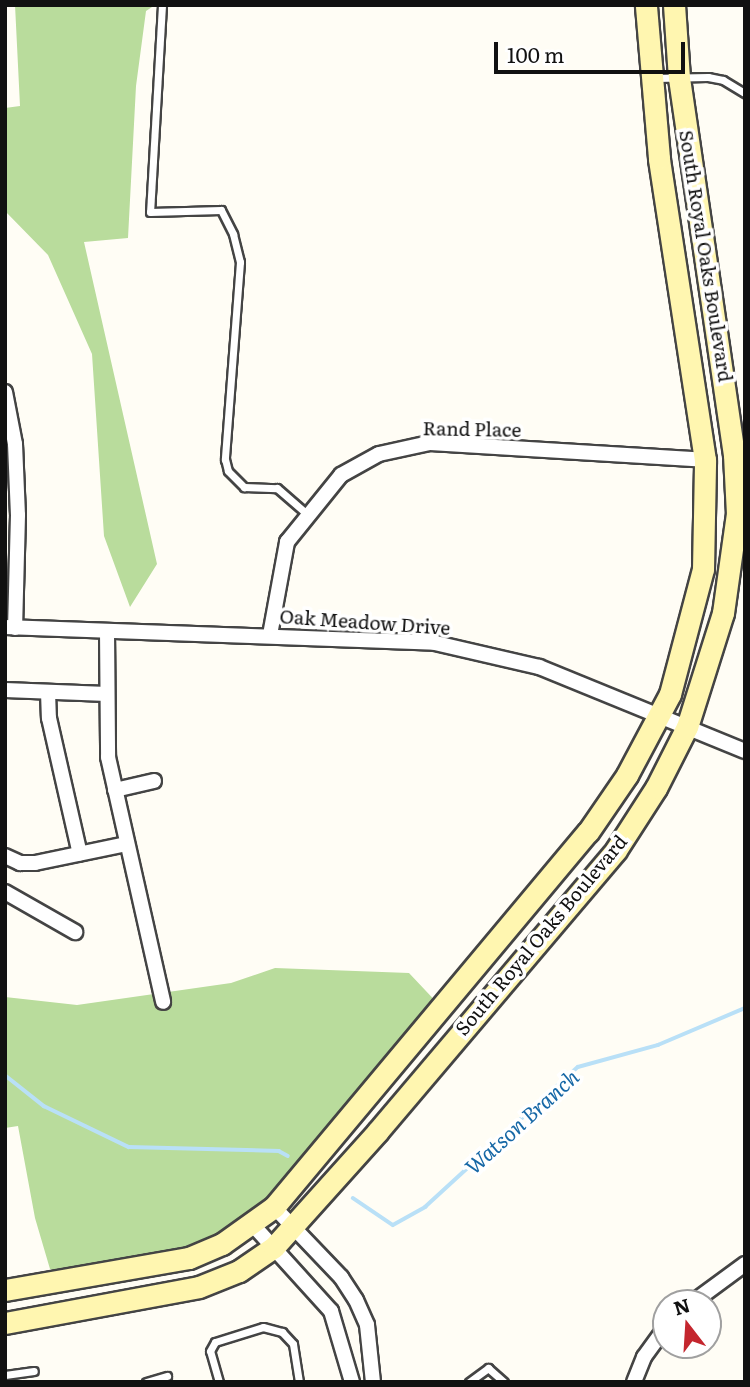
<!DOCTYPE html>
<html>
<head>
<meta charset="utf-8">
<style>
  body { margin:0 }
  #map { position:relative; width:750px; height:1387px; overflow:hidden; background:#fffdf5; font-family:Literata,serif }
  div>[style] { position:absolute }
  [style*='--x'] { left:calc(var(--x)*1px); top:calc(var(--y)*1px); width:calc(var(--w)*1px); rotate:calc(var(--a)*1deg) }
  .forest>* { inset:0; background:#b9dc9c }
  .stream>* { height:3.5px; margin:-1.75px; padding:0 1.75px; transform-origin:1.75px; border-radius:1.75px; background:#b9e0f7 }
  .roads { filter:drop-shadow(2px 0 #444) drop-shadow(-2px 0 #444) drop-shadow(0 2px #444) drop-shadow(0 -2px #444) }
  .lane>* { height:7px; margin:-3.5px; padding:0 3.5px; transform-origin:3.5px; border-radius:3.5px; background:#fff }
  .street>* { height:14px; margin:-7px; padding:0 7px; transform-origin:7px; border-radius:7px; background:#fff }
  .secondary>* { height:21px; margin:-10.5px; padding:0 10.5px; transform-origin:10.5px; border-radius:10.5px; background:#fff6b0 }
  span { translate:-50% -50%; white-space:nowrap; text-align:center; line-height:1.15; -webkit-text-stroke:7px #fff; paint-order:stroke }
  .street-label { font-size:19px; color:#111 }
  .water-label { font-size:21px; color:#1768a6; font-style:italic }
  .frame { position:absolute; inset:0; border:7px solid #111; pointer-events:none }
  .north { position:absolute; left:652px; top:1289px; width:70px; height:70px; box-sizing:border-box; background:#fff; border:2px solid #a0a0a0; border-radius:50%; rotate:343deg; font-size:19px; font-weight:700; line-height:28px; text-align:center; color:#111 }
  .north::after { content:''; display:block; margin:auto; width:24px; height:32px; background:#c4262e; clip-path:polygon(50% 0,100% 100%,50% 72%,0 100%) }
  .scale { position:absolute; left:494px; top:42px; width:191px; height:32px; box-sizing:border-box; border:4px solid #111; border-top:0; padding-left:9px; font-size:21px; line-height:24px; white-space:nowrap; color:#111; -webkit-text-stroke:5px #fff; paint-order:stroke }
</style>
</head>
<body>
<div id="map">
  <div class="forest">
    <i style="clip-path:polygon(15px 5px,155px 5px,146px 11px,136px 86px,128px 238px,84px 242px,157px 564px,130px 607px,104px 536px,92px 354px,48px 255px,5px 211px,5px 108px,20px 106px)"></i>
    <i style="clip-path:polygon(275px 968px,409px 973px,442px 1008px,354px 1113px,222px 1244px,73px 1278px,50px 1269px,35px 1218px,18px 1126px,5px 1128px,5px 997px,77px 1005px,231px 983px)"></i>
  </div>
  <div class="stream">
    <i style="--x:5;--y:1075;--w:50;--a:38.5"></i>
    <i style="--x:44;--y:1106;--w:94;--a:25.8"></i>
    <i style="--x:129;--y:1147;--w:150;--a:1.5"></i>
    <i style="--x:279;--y:1151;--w:10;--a:29"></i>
    <i style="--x:353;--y:1198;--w:48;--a:34"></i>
    <i style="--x:393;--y:1225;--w:37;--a:-29"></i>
    <i style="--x:425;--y:1207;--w:207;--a:-42.5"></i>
    <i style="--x:578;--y:1067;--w:83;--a:-15.4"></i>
    <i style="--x:658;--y:1045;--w:95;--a:-23"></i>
  </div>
  <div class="roads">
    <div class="lane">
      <i style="--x:162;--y:5;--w:207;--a:93.3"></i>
      <i style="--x:150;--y:212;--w:71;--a:-1.6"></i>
      <i style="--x:221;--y:210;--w:27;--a:63"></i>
      <i style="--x:233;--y:234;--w:29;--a:76"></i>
      <i style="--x:240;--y:262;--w:198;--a:94.4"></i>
      <i style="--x:225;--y:459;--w:12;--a:76"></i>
      <i style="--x:228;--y:471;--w:23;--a:45"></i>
      <i style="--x:244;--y:487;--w:33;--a:2"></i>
      <i style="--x:277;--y:488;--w:38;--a:41"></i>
      <i style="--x:655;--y:78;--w:53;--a:-1.1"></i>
      <i style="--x:708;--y:77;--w:15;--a:11"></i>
      <i style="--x:723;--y:80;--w:26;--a:31"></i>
      <i style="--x:5;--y:1375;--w:29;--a:-8"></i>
      <i style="--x:146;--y:1382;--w:22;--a:-16"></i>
      <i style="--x:219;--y:1382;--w:32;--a:-106"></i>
      <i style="--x:210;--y:1351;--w:10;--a:-61"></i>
      <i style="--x:215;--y:1342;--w:50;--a:-17.4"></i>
      <i style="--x:263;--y:1327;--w:20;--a:15"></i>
      <i style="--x:282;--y:1332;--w:16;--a:47"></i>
      <i style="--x:293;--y:1344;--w:38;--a:81"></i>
      <i style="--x:469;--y:1382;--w:24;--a:-36"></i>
      <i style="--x:488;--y:1368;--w:21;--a:41"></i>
    </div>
    <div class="street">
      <i style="--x:5;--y:392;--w:53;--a:79.1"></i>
      <i style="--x:15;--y:444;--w:71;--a:87.6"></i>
      <i style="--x:18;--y:515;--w:113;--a:91.5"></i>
      <i style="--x:5;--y:627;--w:430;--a:2.1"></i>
      <i style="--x:435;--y:643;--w:107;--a:13"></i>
      <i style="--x:539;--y:667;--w:222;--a:22.2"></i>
      <i style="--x:107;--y:631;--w:126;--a:89.5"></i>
      <i style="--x:108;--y:757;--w:251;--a:77.3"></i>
      <i style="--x:270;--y:635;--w:95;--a:-79.6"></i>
      <i style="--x:287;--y:542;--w:86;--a:-51.1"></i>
      <i style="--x:341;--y:475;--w:43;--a:-28.9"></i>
      <i style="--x:379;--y:454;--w:51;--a:-12.4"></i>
      <i style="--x:429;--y:443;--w:277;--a:3.5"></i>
      <i style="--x:5;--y:690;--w:102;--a:2.2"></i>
      <i style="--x:48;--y:692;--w:26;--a:88"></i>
      <i style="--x:49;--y:718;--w:139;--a:77.2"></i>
      <i style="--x:115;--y:790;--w:40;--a:-13"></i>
      <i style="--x:5;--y:856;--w:17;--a:25"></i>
      <i style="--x:20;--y:863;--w:15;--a:0"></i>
      <i style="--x:35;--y:863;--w:94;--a:-11.7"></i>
      <i style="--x:5;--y:892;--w:81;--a:29.7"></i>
      <i style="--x:274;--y:1207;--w:97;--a:46.3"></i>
      <i style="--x:341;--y:1277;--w:27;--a:57"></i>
      <i style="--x:356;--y:1300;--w:27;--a:66"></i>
      <i style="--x:367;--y:1325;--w:57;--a:84"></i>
      <i style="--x:253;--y:1225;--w:116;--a:47.8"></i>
      <i style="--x:331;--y:1311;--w:74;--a:73.5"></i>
      <i style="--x:692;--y:1303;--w:66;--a:-36.3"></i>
      <i style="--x:634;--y:1382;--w:27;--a:-68"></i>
      <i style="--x:644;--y:1357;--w:37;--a:-54"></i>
    </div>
    <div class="secondary">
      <i style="--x:5;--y:1290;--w:187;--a:-9.9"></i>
      <i style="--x:189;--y:1258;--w:36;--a:-23"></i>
      <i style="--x:222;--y:1244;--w:64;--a:-35.4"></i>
      <i style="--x:274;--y:1207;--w:489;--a:-50.1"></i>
      <i style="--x:588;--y:832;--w:69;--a:-55.6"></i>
      <i style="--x:627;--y:775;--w:92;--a:-62"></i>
      <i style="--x:670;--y:694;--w:129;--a:-75.2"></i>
      <i style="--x:703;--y:569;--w:109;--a:-88.9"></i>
      <i style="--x:705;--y:460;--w:305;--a:-98.7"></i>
      <i style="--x:659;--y:158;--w:154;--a:-94.9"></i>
      <i style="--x:5;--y:1323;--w:197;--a:-10.5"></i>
      <i style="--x:199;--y:1287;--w:43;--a:-21.8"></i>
      <i style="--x:239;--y:1271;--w:42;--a:-34.4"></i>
      <i style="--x:274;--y:1247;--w:156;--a:-48.1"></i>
      <i style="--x:378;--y:1131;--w:368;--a:-49.7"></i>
      <i style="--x:616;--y:850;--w:74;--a:-57.2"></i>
      <i style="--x:656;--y:788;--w:68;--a:-63.1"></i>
      <i style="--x:687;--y:727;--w:120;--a:-72.5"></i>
      <i style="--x:723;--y:613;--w:100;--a:-82"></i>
      <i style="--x:737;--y:514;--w:59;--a:-92.9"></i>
      <i style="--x:734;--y:455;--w:381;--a:-98.3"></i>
      <i style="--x:679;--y:78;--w:73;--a:-93.9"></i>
    </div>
  </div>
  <div class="street-label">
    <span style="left:706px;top:256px;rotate:81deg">South Royal Oaks Boulevard</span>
    <span style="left:472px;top:429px;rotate:1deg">Rand Place</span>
    <span style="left:365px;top:622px;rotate:4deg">Oak Meadow Drive</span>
    <span style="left:541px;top:935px;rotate:-50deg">South Royal Oaks Boulevard</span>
  </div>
  <div class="water-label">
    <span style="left:521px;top:1121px;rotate:-42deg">Watson Branch</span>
  </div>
  <div class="frame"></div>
  <div class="north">N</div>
  <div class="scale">100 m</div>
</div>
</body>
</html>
